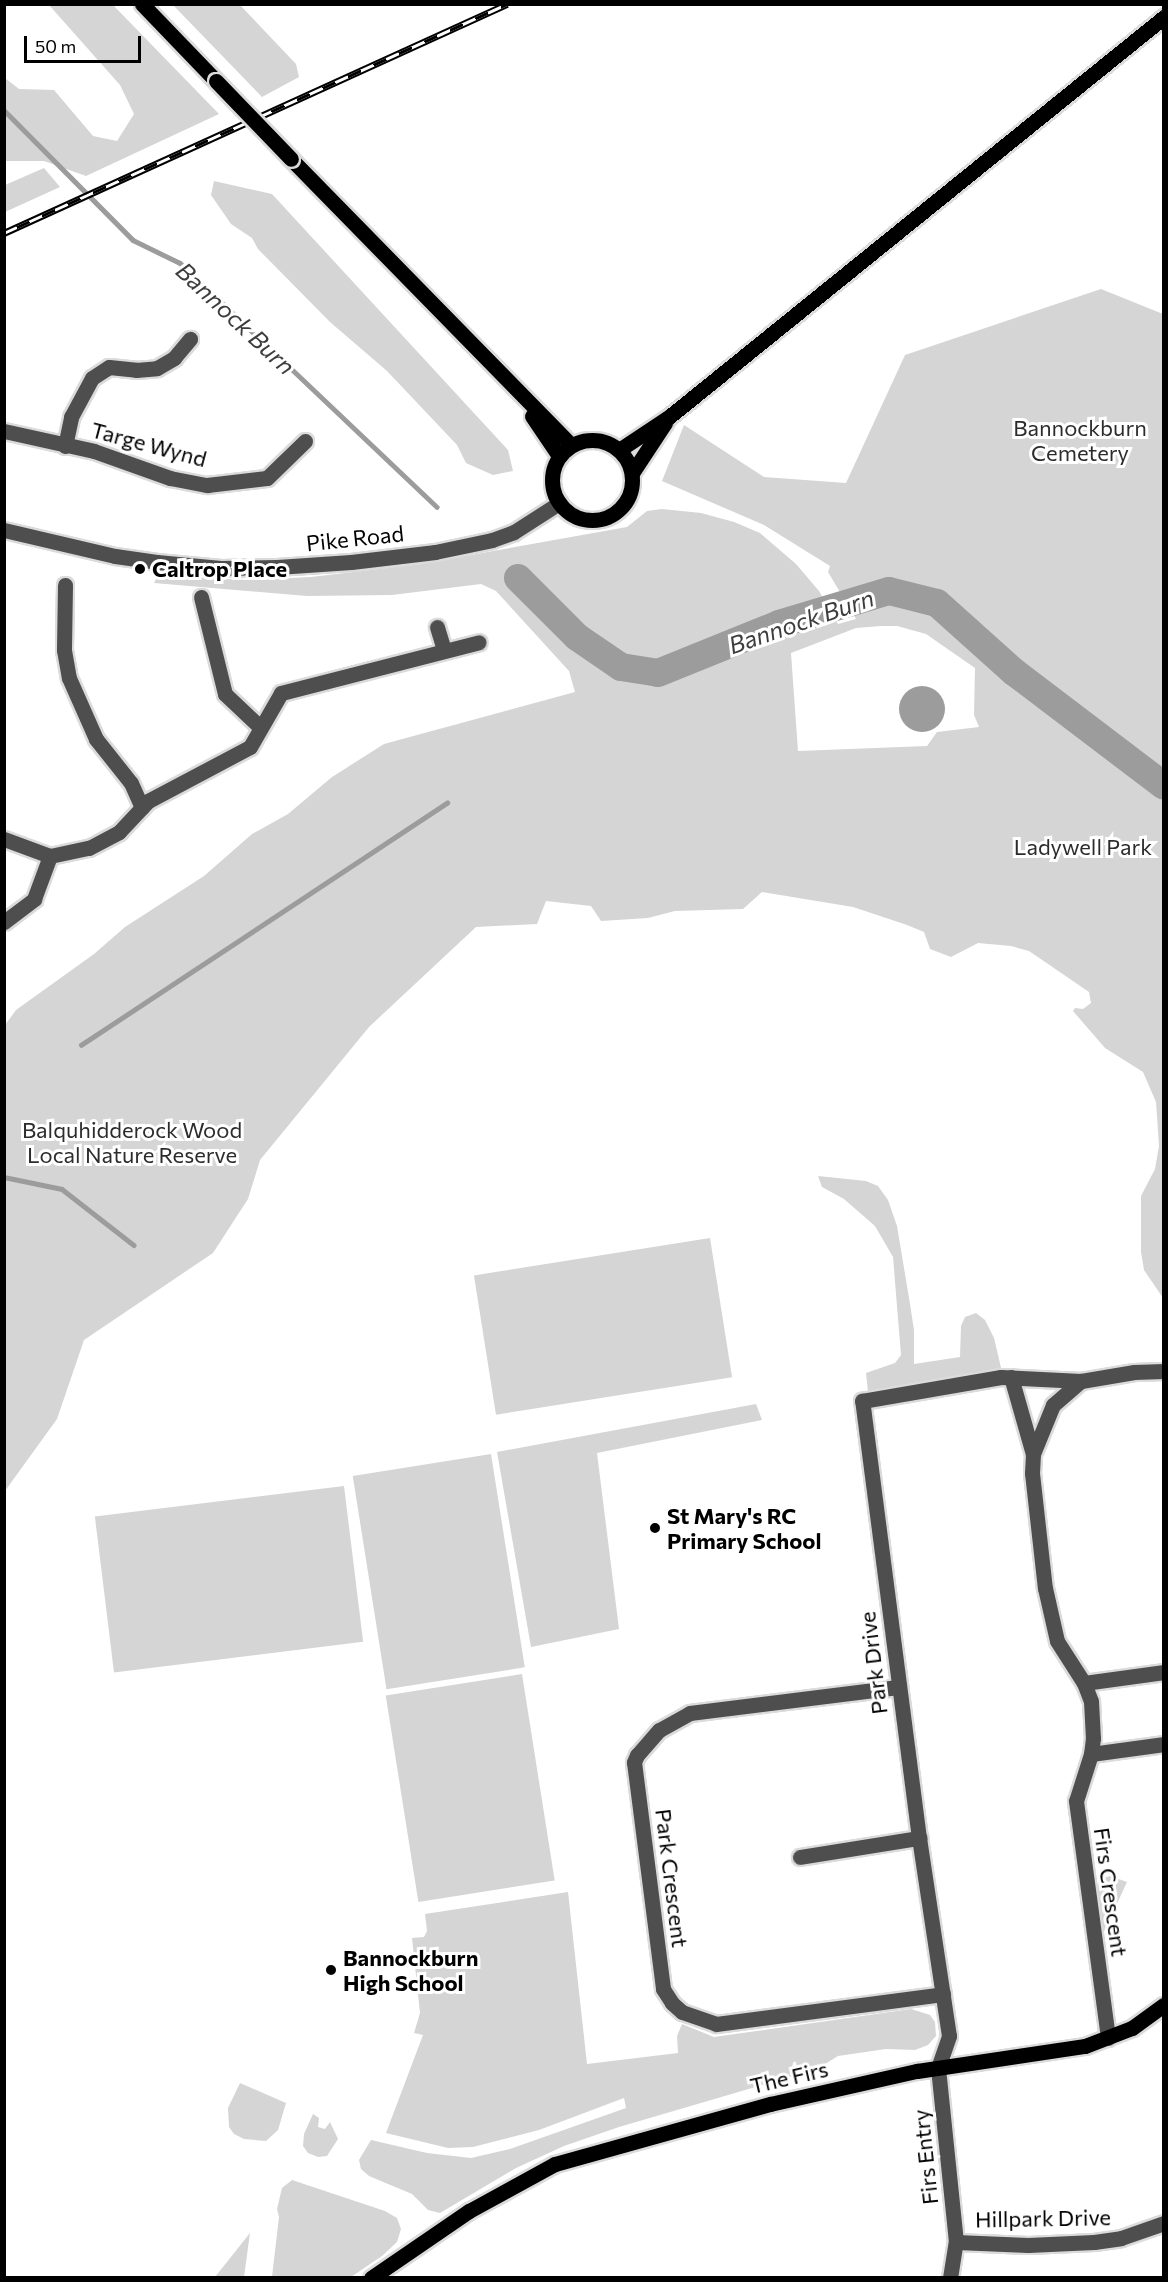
<!DOCTYPE html>
<html>
<head>
<meta charset="utf-8">
<style>
  body { margin:0 }
  #map { position:relative; width:1168px; height:2282px; overflow:hidden; background:#fff; font-family:Commissioner,sans-serif }
  div>[style] { position:absolute }
  [style*='--x'] { left:calc(var(--x)*1px); top:calc(var(--y)*1px); width:calc(var(--w)*1px); rotate:calc(var(--a)*1deg) }
  .green>* { inset:0; background:#d5d5d5; transform-origin:0 0 }
  .water>* { inset:0; background:#9c9c9c }
  .round { border-radius:50% }
  .stream>* { height:4.5px; margin:-2.25px; padding:0 2.25px; transform-origin:2.25px; border-radius:2.25px; background:#9c9c9c }
  .river>* { height:28px; margin:-14px; padding:0 14px; transform-origin:14px; border-radius:14px; background:#9c9c9c }
  .roads { filter:drop-shadow(2px 0 #dbdbdb) drop-shadow(-2px 0 #dbdbdb) drop-shadow(0 2px #dbdbdb) drop-shadow(0 -2px #dbdbdb) }
  .minor>* { height:15px; margin:-7.5px; padding:0 7.5px; transform-origin:7.5px; border-radius:7.5px; background:#4e4e4e }
  .major>* { height:15px; margin:-7.5px; padding:0 7.5px; transform-origin:7.5px; border-radius:7.5px; background:#000 }
  .major>.ring { margin:-7.5px; padding:0; box-sizing:content-box; background:none; border:15px solid #000; border-radius:50% }
  .rail>* { height:7px; margin-top:-3.5px; transform-origin:0; background:repeating-linear-gradient(90deg,#fff 0 14px,#000 0 28px); box-sizing:border-box; border-block:2px solid #000 }
  .bridges { filter:drop-shadow(2px 0 #dbdbdb) drop-shadow(-2px 0 #dbdbdb) drop-shadow(0 2px #dbdbdb) drop-shadow(0 -2px #dbdbdb) }
  .major-bridge>* { height:15px; margin:-7.5px; padding:0 7.5px; transform-origin:7.5px; border-radius:7.5px; background:#000 }
  .dots>* { width:16px; height:16px; translate:-50% -50%; box-sizing:border-box; border:3px solid #fff; border-radius:50% }
  span { translate:-50% -50%; white-space:nowrap; text-align:center; line-height:1.15; -webkit-text-stroke:6px #fff; paint-order:stroke }
  .park-label { font-size:22px; color:#2c2c2c }
  .street-label { font-size:22px; color:#000 }
  .poi-label { font-size:22px; color:#000; font-weight:700 }
  .left { translate:0 -50%; text-align:left }
  .water-label { font-size:24px; color:#3d3d3d; font-style:italic }
  .frame { position:absolute; inset:0; border:6px solid #000; pointer-events:none }
  .scale { position:absolute; left:24px; top:36px; width:117px; height:27px; box-sizing:border-box; border:3px solid #000; border-top:0; padding-left:8px; font-size:18px; line-height:21px; white-space:nowrap; color:#000; -webkit-text-stroke:4px #fff; paint-order:stroke }
</style>
</head>
<body>
<div id="map">
  <div class="green">
    <i style="clip-path:polygon(49px 5px,113px 5px,219px 114px,86px 176px,44px 161px,5px 161px,5px 78px,19px 89px,54px 90px,93px 136px,117px 141px,134px 114px,120px 85px)"></i>
    <i style="clip-path:polygon(173px 5px,240px 5px,296px 64px,299px 77px,262px 97px)"></i>
    <i style="clip-path:polygon(44px 168px,60px 187px,5px 212px,5px 185px)"></i>
    <i style="clip-path:polygon(214px 181px,272px 194px,508px 450px,513px 471px,493px 475px,466px 463px,457px 445px,387px 371px,330px 322px,258px 249px,252px 238px,231px 224px,211px 195px)"></i>
    <i style="clip-path:polygon(evenodd,1101px 289px,1163px 314px,1163px 1298px,1144px 1270px,1141px 1252px,1141px 1196px,1155px 1169px,1159px 1146px,1156px 1102px,1143px 1072px,1105px 1048px,1073px 1011px,1075px 1008px,1083px 1009px,1091px 1003px,1089px 992px,1029px 951px,1011px 946px,978px 943px,951px 957px,930px 949px,924px 932px,907px 925px,853px 907px,762px 892px,743px 909px,675px 911px,648px 918px,601px 921px,591px 906px,546px 901px,537px 924px,476px 927px,369px 1027px,260px 1160px,248px 1199px,213px 1253px,84px 1340px,57px 1419px,5px 1491px,5px 1025px,16px 1010px,94px 954px,125px 927px,204px 876px,252px 834px,288px 814px,332px 777px,384px 744px,575px 692px,569px 671px,496px 591px,481px 584px,392px 595px,307px 596px,154px 583px,156px 579px,197px 577px,247px 580px,311px 577px,421px 564px,627px 527px,647px 511px,662px 509px,701px 513px,734px 522px,760px 533px,796px 564px,819px 591px,838px 624px,856px 619px,828px 572px,830px 566px,764px 525px,662px 481px,684px 425px,764px 477px,846px 483px,905px 355px,1101px 289px,881px 626px,897px 626px,926px 634px,975px 668px,974px 715px,979px 727px,937px 732px,927px 746px,798px 751px,791px 653px,856px 628px,881px 626px)"></i>
    <i style="clip-path:polygon(818px 1176px,866px 1181px,878px 1186px,888px 1200px,897px 1226px,910px 1304px,914px 1330px,914px 1364px,960px 1357px,961px 1326px,965px 1317px,976px 1313px,985px 1320px,994px 1338px,1002px 1372px,868px 1392px,866px 1373px,895px 1363px,901px 1355px,893px 1257px,875px 1226px,844px 1199px,822px 1187px)"></i>
    <i style="left:710px;top:1238px;width:141px;height:239px;rotate:81deg"></i>
    <i style="clip-path:polygon(756px 1404px,762px 1420px,597px 1453px,619px 1629px,531px 1647px,497px 1452px)"></i>
    <i style="left:491px;top:1454px;width:216px;height:140px;rotate:81deg"></i>
    <i style="left:344px;top:1486px;width:157px;height:251px;rotate:83deg"></i>
    <i style="left:522px;top:1674px;width:209px;height:138px;rotate:81deg"></i>
    <i style="clip-path:polygon(1110px 1876px,1127px 1882px,1101px 1938px,1095px 1889px,1101px 1879px)"></i>
    <i style="clip-path:polygon(568px 1892px,587px 2064px,678px 2053px,677px 2036px,682px 2024px,714px 2037px,911px 2009px,930px 2015px,935px 2022px,936px 2036px,928px 2045px,915px 2050px,886px 2049px,838px 2056px,817px 2069px,619px 2127px,564px 2146px,516px 2168px,440px 2213px,428px 2210px,412px 2194px,369px 2176px,361px 2169px,359px 2160px,371px 2140px,427px 2153px,471px 2158px,510px 2149px,626px 2108px,624px 2098px,539px 2130px,473px 2147px,448px 2148px,386px 2133px,423px 2035px,414px 2033px,420px 2013px,412px 1938px,424px 1937px,427px 1931px,425px 1914px)"></i>
    <i style="clip-path:polygon(240px 2083px,286px 2103px,278px 2130px,266px 2141px,244px 2139px,234px 2134px,229px 2127px,228px 2108px)"></i>
    <i style="clip-path:polygon(313px 2114px,319px 2118px,318px 2127px,325px 2129px,330px 2122px,338px 2139px,327px 2156px,318px 2157px,308px 2153px,303px 2146px,304px 2134px)"></i>
    <i style="clip-path:polygon(292px 2180px,385px 2211px,397px 2218px,401px 2229px,397px 2242px,382px 2256px,351px 2277px,272px 2277px,279px 2217px,277px 2209px,282px 2188px)"></i>
    <i style="clip-path:polygon(250px 2233px,244px 2277px,215px 2277px)"></i>
  </div>
  <div class="water">
    <i class="round" style="left:899px;top:686px;width:46px;height:46px"></i>
  </div>
  <div class="stream">
    <i style="--x:4;--y:110;--w:183;--a:45.2"></i>
    <i style="--x:133;--y:240;--w:52;--a:26.1"></i>
    <i style="--x:180;--y:263;--w:354;--a:43.5"></i>
    <i style="--x:81;--y:1045;--w:439;--a:-33.5"></i>
    <i style="--x:4;--y:1177;--w:59;--a:11.7"></i>
    <i style="--x:62;--y:1189;--w:91;--a:37.9"></i>
  </div>
  <div class="river">
    <i style="--x:518;--y:578;--w:83;--a:45"></i>
    <i style="--x:577;--y:637;--w:53;--a:34.3"></i>
    <i style="--x:621;--y:667;--w:37;--a:9"></i>
    <i style="--x:658;--y:673;--w:131;--a:-22"></i>
    <i style="--x:779;--y:624;--w:115;--a:-16.7"></i>
    <i style="--x:889;--y:591;--w:49;--a:14"></i>
    <i style="--x:937;--y:603;--w:103;--a:41.9"></i>
    <i style="--x:1014;--y:672;--w:188;--a:37.2"></i>
  </div>
  <div class="roads">
    <div class="minor">
      <i style="--x:4;--y:431;--w:92;--a:12.5"></i>
      <i style="--x:94;--y:451;--w:81;--a:19.6"></i>
      <i style="--x:170;--y:478;--w:38;--a:11"></i>
      <i style="--x:207;--y:485;--w:60;--a:-6.7"></i>
      <i style="--x:267;--y:478;--w:53;--a:-44.2"></i>
      <i style="--x:65;--y:446;--w:30;--a:-78"></i>
      <i style="--x:71;--y:417;--w:44;--a:-61.7"></i>
      <i style="--x:92;--y:378;--w:20;--a:-33"></i>
      <i style="--x:109;--y:367;--w:27;--a:6"></i>
      <i style="--x:136;--y:370;--w:21;--a:-5"></i>
      <i style="--x:157;--y:368;--w:20;--a:-30"></i>
      <i style="--x:174;--y:358;--w:25;--a:-50"></i>
      <i style="--x:4;--y:530;--w:114;--a:13.2"></i>
      <i style="--x:115;--y:556;--w:42;--a:8.1"></i>
      <i style="--x:157;--y:562;--w:64;--a:5.4"></i>
      <i style="--x:221;--y:568;--w:56;--a:-1"></i>
      <i style="--x:277;--y:567;--w:74;--a:-3.9"></i>
      <i style="--x:351;--y:562;--w:85;--a:-6.8"></i>
      <i style="--x:435;--y:552;--w:58;--a:-11.9"></i>
      <i style="--x:492;--y:540;--w:23;--a:-20"></i>
      <i style="--x:514;--y:532;--w:54;--a:-32.8"></i>
      <i style="--x:65;--y:585;--w:65;--a:90.9"></i>
      <i style="--x:64;--y:650;--w:28;--a:80"></i>
      <i style="--x:69;--y:678;--w:67;--a:66.1"></i>
      <i style="--x:96;--y:739;--w:56;--a:51.5"></i>
      <i style="--x:131;--y:783;--w:27;--a:66"></i>
      <i style="--x:201;--y:597;--w:100;--a:76.1"></i>
      <i style="--x:225;--y:694;--w:48;--a:43.3"></i>
      <i style="--x:437;--y:627;--w:24;--a:73"></i>
      <i style="--x:4;--y:839;--w:49;--a:20.3"></i>
      <i style="--x:50;--y:856;--w:40;--a:-12"></i>
      <i style="--x:89;--y:848;--w:34;--a:-28"></i>
      <i style="--x:119;--y:832;--w:42;--a:-46.9"></i>
      <i style="--x:148;--y:801;--w:115;--a:-27.9"></i>
      <i style="--x:250;--y:747;--w:62;--a:-60.1"></i>
      <i style="--x:281;--y:693;--w:204;--a:-14.4"></i>
      <i style="--x:4;--y:922;--w:38;--a:-37"></i>
      <i style="--x:34;--y:899;--w:46;--a:-69.6"></i>
      <i style="--x:1011;--y:1377;--w:80;--a:74.1"></i>
      <i style="--x:1033;--y:1454;--w:19;--a:93"></i>
      <i style="--x:1032;--y:1473;--w:116;--a:83.6"></i>
      <i style="--x:1045;--y:1588;--w:54;--a:77.2"></i>
      <i style="--x:1057;--y:1641;--w:50;--a:57.3"></i>
      <i style="--x:1084;--y:1683;--w:19;--a:69"></i>
      <i style="--x:1091;--y:1701;--w:37;--a:87"></i>
      <i style="--x:1093;--y:1738;--w:16;--a:97"></i>
      <i style="--x:1091;--y:1754;--w:49;--a:107.7"></i>
      <i style="--x:1076;--y:1801;--w:239;--a:82.3"></i>
      <i style="--x:1033;--y:1454;--w:53;--a:-67.8"></i>
      <i style="--x:1053;--y:1405;--w:37;--a:-41"></i>
      <i style="--x:1084;--y:1683;--w:81;--a:-7.8"></i>
      <i style="--x:898;--y:1687;--w:210;--a:172.9"></i>
      <i style="--x:690;--y:1713;--w:35;--a:151"></i>
      <i style="--x:659;--y:1730;--w:33;--a:131"></i>
      <i style="--x:637;--y:1755;--w:8;--a:113"></i>
      <i style="--x:634;--y:1762;--w:229;--a:82.7"></i>
      <i style="--x:663;--y:1989;--w:17;--a:57"></i>
      <i style="--x:672;--y:2003;--w:13;--a:42"></i>
      <i style="--x:682;--y:2012;--w:36;--a:19"></i>
      <i style="--x:716;--y:2024;--w:229;--a:-7.5"></i>
      <i style="--x:1091;--y:1754;--w:74;--a:-7.8"></i>
      <i style="--x:800;--y:1857;--w:121;--a:-9.1"></i>
      <i style="--x:956;--y:2242;--w:72;--a:2.4"></i>
      <i style="--x:1028;--y:2245;--w:66;--a:-2.6"></i>
      <i style="--x:1094;--y:2242;--w:27;--a:-8"></i>
      <i style="--x:1121;--y:2238;--w:46;--a:-19.2"></i>
      <i style="--x:950;--y:2278;--w:36;--a:-81"></i>
      <i style="--x:956;--y:2242;--w:175;--a:-95.9"></i>
      <i style="--x:938;--y:2068;--w:34;--a:-71"></i>
      <i style="--x:949;--y:2036;--w:200;--a:-98.6"></i>
      <i style="--x:919;--y:1838;--w:441;--a:-97.4"></i>
      <i style="--x:862;--y:1401;--w:141;--a:-9.8"></i>
      <i style="--x:1001;--y:1377;--w:80;--a:2.9"></i>
      <i style="--x:1081;--y:1381;--w:54;--a:-9.6"></i>
      <i style="--x:1134;--y:1372;--w:30;--a:-2"></i>
    </div>
    <div class="major">
      <i style="--x:142;--y:4;--w:107;--a:46.1"></i>
      <i style="--x:291;--y:159;--w:400;--a:45.6"></i>
      <i style="--x:532;--y:416;--w:48;--a:56"></i>
      <i class="ring" style="left:552px;top:440px;width:65px;height:65px"></i>
      <i style="--x:619;--y:450;--w:61;--a:-33.7"></i>
      <i style="--x:670;--y:416;--w:635;--a:-38.93"></i>
      <i style="--x:632;--y:473;--w:60;--a:-56.6"></i>
      <i style="--x:371;--y:2278;--w:119;--a:-34.4"></i>
      <i style="--x:469;--y:2211;--w:98;--a:-28.7"></i>
      <i style="--x:555;--y:2164;--w:223;--a:-15.6"></i>
      <i style="--x:770;--y:2104;--w:151;--a:-12.7"></i>
      <i style="--x:917;--y:2071;--w:170;--a:-8.5"></i>
      <i style="--x:1085;--y:2046;--w:50;--a:-21"></i>
      <i style="--x:1132;--y:2028;--w:39;--a:-36"></i>
    </div>
  </div>
  <div class="rail">
    <i style="--x:4;--y:233;--w:553;--a:-24.48"></i>
  </div>
  <div class="bridges">
    <div class="major-bridge">
      <i style="--x:216;--y:81;--w:108;--a:46.1"></i>
    </div>
  </div>
  <div class="dots">
    <i style="left:140px;top:569px;background:#000"></i>
    <i style="left:655px;top:1528px;background:#000"></i>
    <i style="left:331px;top:1970px;background:#000"></i>
  </div>
  <div class="park-label">
    <span style="left:1080px;top:440px">Bannockburn<br>Cemetery</span>
    <span style="left:1083px;top:847px">Ladywell Park</span>
    <span style="left:132px;top:1142px">Balquhidderock Wood<br>Local Nature Reserve</span>
  </div>
  <div class="street-label">
    <span style="left:149px;top:444px;rotate:15deg">Targe Wynd</span>
    <span style="left:355px;top:538px;rotate:-6deg">Pike Road</span>
    <span style="left:873px;top:1663px;rotate:-97deg">Park Drive</span>
    <span style="left:672px;top:1878px;rotate:83deg">Park Crescent</span>
    <span style="left:1111px;top:1892px;rotate:82deg">Firs Crescent</span>
    <span style="left:789px;top:2077px;rotate:-13deg">The Firs</span>
    <span style="left:925px;top:2157px;rotate:-96deg">Firs Entry</span>
    <span style="left:1043px;top:2218px;rotate:-1deg">Hillpark Drive</span>
  </div>
  <div class="poi-label">
    <span class="left" style="left:152px;top:569px">Caltrop Place</span>
    <span class="left" style="left:667px;top:1528px">St Mary's RC<br>Primary School</span>
    <span class="left" style="left:343px;top:1970px">Bannockburn<br>High School</span>
  </div>
  <div class="water-label">
    <span style="left:236px;top:318px;rotate:43deg">Bannock Burn</span>
    <span style="left:801px;top:621px;rotate:-19deg">Bannock Burn</span>
  </div>
  <div class="frame"></div>
  <div class="scale">50 m</div>
</div>
</body>
</html>
